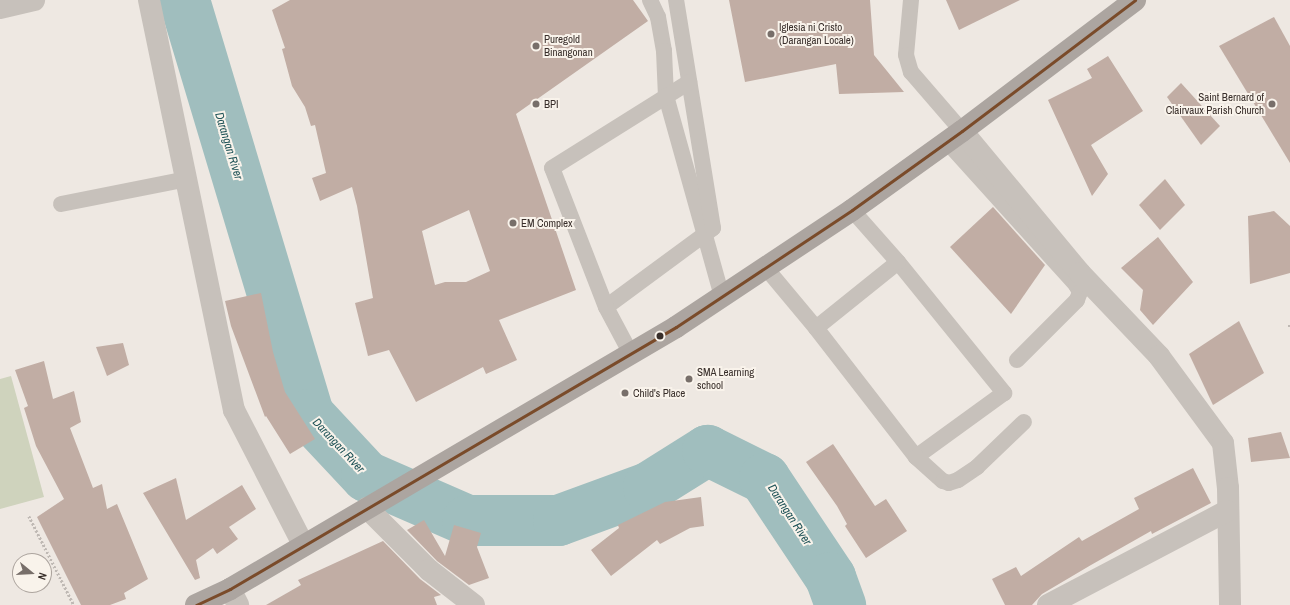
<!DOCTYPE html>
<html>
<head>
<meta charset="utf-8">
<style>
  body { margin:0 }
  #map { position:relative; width:1290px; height:605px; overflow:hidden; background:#eee8e2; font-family:"Archivo Narrow",sans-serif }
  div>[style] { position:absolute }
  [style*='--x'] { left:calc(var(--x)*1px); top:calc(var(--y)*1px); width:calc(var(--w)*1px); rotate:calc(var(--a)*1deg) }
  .green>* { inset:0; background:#cfd3bd }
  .river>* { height:51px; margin:-25.5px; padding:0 25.5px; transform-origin:25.5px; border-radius:25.5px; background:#a0bebe }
  .building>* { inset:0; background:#c1ada4 }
  .path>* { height:2.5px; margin-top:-1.25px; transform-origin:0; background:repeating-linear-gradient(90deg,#bfb9b4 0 2px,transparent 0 4px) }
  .lane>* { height:16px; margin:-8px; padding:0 8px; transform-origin:8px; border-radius:8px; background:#c7c1bb }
  .street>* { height:22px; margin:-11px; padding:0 11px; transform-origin:11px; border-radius:11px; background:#c7c1bb }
  .primary>* { height:22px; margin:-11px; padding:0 11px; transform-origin:11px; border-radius:11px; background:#aca5a0 }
  .bus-1>* { height:3px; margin:-1.5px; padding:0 1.5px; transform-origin:1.5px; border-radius:1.5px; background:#7a4b2a }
  .dots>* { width:11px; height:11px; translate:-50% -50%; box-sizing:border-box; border:2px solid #f9f3eb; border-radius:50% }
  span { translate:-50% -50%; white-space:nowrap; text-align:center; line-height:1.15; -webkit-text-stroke:4px #f9f3eb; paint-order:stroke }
  .poi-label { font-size:11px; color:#382e2a }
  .left { translate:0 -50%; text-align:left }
  .right { translate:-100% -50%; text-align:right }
  .water-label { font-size:12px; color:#205458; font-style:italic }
  .north { position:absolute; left:12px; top:553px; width:40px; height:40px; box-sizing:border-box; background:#f9f3eb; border:1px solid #aca49e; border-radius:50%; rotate:108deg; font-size:11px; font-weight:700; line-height:16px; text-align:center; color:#382e2a }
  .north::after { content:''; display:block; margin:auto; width:14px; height:18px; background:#786f6a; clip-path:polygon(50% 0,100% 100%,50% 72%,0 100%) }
</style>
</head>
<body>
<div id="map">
  <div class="green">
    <i style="clip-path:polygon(11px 376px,44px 497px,0 509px,0 379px)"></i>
  </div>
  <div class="river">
    <i style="--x:184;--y:0;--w:432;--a:73.3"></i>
    <i style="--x:308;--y:414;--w:85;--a:46.9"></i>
    <i style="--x:366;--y:476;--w:110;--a:23.5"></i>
    <i style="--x:467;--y:520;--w:91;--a:0"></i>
    <i style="--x:558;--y:520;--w:96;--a:-20.1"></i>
    <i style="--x:648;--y:487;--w:70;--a:-32.1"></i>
    <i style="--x:707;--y:450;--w:64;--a:26.2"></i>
    <i style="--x:764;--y:478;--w:119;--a:56.3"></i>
    <i style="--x:830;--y:577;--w:30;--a:70"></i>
  </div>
  <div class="building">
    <i style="clip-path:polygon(evenodd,290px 0,633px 0,648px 21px,516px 114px,576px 290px,499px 320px,517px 360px,486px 374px,483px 367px,416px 402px,389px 350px,368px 356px,355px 303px,373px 298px,357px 206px,352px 187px,320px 201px,312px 178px,326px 173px,315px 125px,311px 126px,305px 107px,292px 86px,282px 49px,285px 48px,272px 10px,290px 0,469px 210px,490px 271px,466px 282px,445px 282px,435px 285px,422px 231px,469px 210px)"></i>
    <i style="clip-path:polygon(729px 0,870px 0,874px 55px,904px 92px,839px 94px,836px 64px,745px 82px)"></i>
    <i style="clip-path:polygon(946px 0,1020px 0,959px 30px)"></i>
    <i style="clip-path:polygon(1274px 17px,1290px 46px,1290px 163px,1219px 46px)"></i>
    <i style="clip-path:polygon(1108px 56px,1143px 111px,1091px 145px,1108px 174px,1092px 196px,1048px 100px,1092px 78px,1087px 69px)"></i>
    <i style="clip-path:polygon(1181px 83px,1220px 126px,1201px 145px,1167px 97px)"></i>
    <i style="clip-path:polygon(1165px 179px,1185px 205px,1160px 230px,1139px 205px)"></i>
    <i style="clip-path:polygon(993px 207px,1045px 265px,1011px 314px,950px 247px)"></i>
    <i style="clip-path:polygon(1274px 211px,1290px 226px,1290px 273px,1250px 284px,1248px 216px)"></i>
    <i style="clip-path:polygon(1158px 237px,1193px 282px,1153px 325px,1140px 310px,1143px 290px,1121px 268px)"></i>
    <i style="clip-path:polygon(261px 293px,273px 352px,285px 392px,315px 439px,290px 454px,266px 416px,265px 417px,231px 326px,225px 301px)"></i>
    <i style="clip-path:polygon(1239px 321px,1264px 373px,1213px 405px,1189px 354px)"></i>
    <i style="clip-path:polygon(123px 343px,129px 365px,107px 376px,96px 347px)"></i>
    <i style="clip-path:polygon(44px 361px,53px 399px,74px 391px,81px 422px,70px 428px,93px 488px,102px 484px,107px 509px,117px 504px,148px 579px,124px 593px,126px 599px,110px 605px,81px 605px,37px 517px,64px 499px,36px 446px,24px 408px,28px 406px,15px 370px)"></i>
    <i style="clip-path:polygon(1281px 432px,1290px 458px,1251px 462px,1248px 438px)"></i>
    <i style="clip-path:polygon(833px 444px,875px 506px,886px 499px,907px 531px,866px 558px,845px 526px,847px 524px,837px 506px,806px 462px)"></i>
    <i style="clip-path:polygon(1193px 468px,1211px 503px,1152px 534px,1151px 531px,1091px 565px,1042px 594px,1032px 605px,1005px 605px,992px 579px,1016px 567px,1021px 576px,1079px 537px,1082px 541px,1139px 509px,1134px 498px)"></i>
    <i style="clip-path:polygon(176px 478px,186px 520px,242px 485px,256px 509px,229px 527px,238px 539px,217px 554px,213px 548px,196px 560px,200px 578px,195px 580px,143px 493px)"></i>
    <i style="clip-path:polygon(701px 497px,704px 526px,690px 528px,660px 544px,657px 540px,611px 576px,591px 550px,619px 528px,618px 525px,665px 502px)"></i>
    <i style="clip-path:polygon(424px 520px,445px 556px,454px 525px,481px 533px,477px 547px,489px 578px,469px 585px,437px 561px,407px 530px)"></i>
    <i style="clip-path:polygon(383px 541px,420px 579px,441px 595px,434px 597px,437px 605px,266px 605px,301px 585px,298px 580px)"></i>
  </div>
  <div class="path">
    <i style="--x:1288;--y:326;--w:2;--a:0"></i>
    <i style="--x:29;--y:516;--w:100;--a:63.2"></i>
  </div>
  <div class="lane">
    <i style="--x:650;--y:0;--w:19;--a:65"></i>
    <i style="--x:658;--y:17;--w:35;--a:80"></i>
    <i style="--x:664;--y:51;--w:45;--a:87.5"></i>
    <i style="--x:666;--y:96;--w:209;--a:74.4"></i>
    <i style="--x:911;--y:0;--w:55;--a:95.2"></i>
    <i style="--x:906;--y:55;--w:18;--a:74"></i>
    <i style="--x:911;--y:72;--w:78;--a:49.2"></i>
    <i style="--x:947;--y:142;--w:193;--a:47.9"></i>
    <i style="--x:1076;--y:285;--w:8;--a:60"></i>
    <i style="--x:1080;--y:292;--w:9;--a:111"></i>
    <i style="--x:1077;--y:300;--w:85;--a:135"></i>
    <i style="--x:61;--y:204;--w:128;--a:-11.2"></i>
    <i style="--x:898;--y:262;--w:169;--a:51"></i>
    <i style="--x:1004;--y:393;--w:109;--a:144"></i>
    <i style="--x:766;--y:268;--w:78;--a:50.2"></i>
    <i style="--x:816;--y:328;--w:105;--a:-38.8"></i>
    <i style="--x:898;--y:262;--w:69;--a:-131.5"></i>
    <i style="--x:606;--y:307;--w:133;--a:-36.4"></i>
    <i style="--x:713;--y:228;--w:231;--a:-99.2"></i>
    <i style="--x:816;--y:328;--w:163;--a:52.2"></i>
    <i style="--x:916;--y:457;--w:36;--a:42"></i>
    <i style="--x:943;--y:481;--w:6;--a:18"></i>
    <i style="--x:949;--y:483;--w:9;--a:-18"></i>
    <i style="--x:958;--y:480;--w:23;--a:-34"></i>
    <i style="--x:977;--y:467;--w:65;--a:-43.8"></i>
    <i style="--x:631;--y:354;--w:53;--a:-118"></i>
    <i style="--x:606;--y:307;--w:149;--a:-111.2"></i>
    <i style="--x:552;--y:168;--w:162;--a:-32.1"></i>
  </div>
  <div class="street">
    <i style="--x:149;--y:0;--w:419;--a:78.3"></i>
    <i style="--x:234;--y:410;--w:151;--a:62.8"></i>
    <i style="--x:0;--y:8;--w:35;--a:-13"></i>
    <i style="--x:962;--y:131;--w:185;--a:50.3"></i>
    <i style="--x:1080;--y:273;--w:115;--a:46.4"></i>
    <i style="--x:1159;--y:356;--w:108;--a:53.7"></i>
    <i style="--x:1223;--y:443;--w:45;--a:83.7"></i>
    <i style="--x:1228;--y:488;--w:117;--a:89"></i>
    <i style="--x:367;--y:508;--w:88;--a:45"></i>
    <i style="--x:429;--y:570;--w:57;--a:37.9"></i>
    <i style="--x:230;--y:589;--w:18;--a:63"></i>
    <i style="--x:1048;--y:605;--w:202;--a:-27.7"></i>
  </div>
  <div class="primary">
    <i style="--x:196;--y:605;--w:38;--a:-25"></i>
    <i style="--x:230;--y:589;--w:517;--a:-30.43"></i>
    <i style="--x:676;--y:327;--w:211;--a:-33.6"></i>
    <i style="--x:852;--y:210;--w:135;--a:-35.7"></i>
    <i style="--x:962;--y:131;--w:217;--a:-37.1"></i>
  </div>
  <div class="bus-1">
    <i style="--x:196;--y:605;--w:38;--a:-25"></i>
    <i style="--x:230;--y:589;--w:517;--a:-30.43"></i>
    <i style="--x:676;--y:327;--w:211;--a:-33.6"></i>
    <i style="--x:852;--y:210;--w:135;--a:-35.7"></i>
    <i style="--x:962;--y:131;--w:217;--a:-37.1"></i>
  </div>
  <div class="dots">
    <i style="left:771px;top:34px;background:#786f6a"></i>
    <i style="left:536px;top:46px;background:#786f6a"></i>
    <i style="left:536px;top:104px;background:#786f6a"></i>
    <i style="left:1272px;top:104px;background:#786f6a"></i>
    <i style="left:513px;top:223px;background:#786f6a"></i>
    <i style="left:660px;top:336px;background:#382e2a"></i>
    <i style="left:689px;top:379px;background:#786f6a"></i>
    <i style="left:625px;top:393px;background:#786f6a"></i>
  </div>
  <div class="poi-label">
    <span class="left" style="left:779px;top:34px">Iglesia ni Cristo<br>(Darangan Locale)</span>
    <span class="left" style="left:544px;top:46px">Puregold<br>Binangonan</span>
    <span class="right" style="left:1264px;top:104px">Saint Bernard of<br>Clairvaux Parish Church</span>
    <span class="left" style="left:544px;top:104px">BPI</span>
    <span class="left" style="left:521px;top:223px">EM Complex</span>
    <span class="left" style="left:697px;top:379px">SMA Learning<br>school</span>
    <span class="left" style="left:633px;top:393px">Child's Place</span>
  </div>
  <div class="water-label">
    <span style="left:228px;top:146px;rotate:73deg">Darangan River</span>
    <span style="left:338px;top:446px;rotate:47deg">Darangan River</span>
    <span style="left:789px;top:515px;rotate:57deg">Darangan River</span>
  </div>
  <div class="north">N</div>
</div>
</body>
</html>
